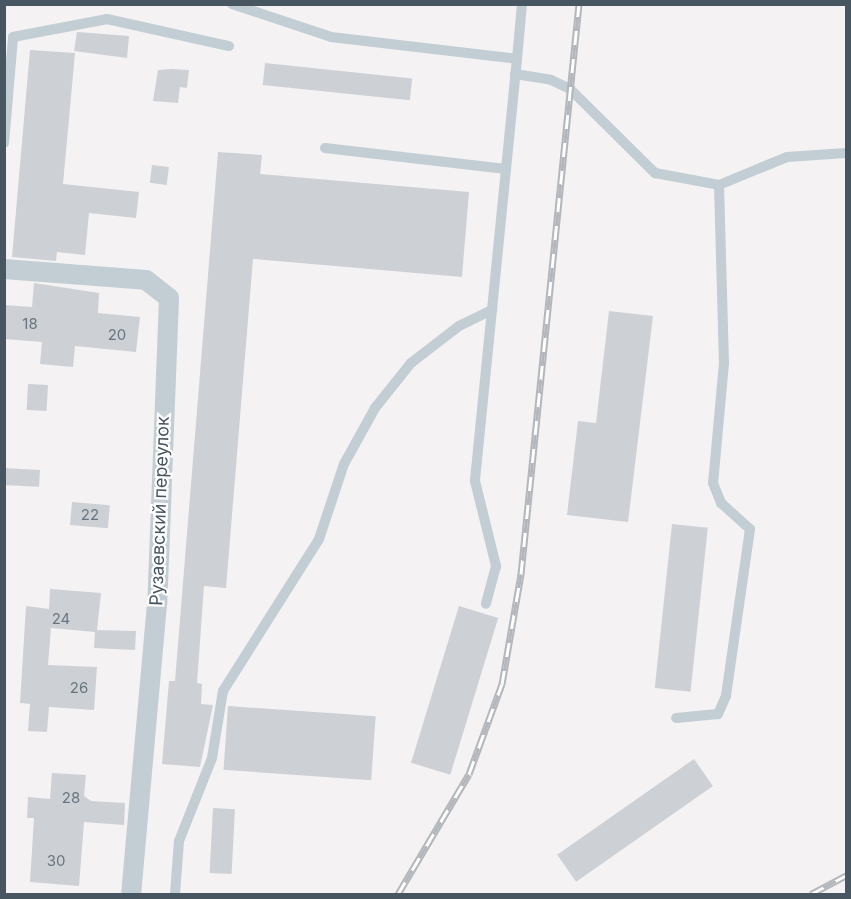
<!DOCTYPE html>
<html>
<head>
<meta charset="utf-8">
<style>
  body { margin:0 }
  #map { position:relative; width:851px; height:899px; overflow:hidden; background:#f4f2f2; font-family:Inter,sans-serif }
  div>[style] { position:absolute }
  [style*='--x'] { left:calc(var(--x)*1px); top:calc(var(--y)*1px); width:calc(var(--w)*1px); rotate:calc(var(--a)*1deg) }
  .building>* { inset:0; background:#cdd1d6; transform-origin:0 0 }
  .lane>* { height:10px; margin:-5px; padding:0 5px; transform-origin:5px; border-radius:5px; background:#c2cdd4 }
  .street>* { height:20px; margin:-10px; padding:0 10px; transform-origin:10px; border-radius:10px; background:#c2cdd4 }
  .rail>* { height:7px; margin-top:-3.5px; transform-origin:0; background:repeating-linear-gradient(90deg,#fff 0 14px,#b3b7bc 0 28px); box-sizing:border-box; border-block:2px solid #b3b7bc }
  span { translate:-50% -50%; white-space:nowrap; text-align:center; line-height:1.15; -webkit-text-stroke:4.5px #fff; paint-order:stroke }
  .number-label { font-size:15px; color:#69757e }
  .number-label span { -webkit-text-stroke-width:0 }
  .street-label { font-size:18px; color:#485661 }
  .frame { position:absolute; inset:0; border:6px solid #485661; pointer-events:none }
</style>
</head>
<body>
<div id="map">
  <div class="building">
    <i style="clip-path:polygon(77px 32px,129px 36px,127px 58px,74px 51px)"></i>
    <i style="clip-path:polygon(30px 50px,75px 53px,63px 184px,139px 192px,136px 218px,89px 213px,85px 255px,57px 252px,56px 261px,12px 257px)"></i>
    <i style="left:265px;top:63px;width:148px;height:22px;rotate:6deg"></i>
    <i style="clip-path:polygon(171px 69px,189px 70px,187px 88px,180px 87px,178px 103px,153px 101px,158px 70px)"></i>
    <i style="clip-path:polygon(218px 152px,262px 155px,260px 174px,469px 192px,462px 277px,253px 259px,226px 588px,204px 586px,197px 683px,202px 684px,201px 704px,213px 705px,200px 767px,162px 764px,169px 681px,175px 681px)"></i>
    <i style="left:152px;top:165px;width:17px;height:18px;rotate:7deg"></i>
    <i style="clip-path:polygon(34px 283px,99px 293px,98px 313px,140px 317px,136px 352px,75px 346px,73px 367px,40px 364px,42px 342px,4px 339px,4px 305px,32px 307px)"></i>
    <i style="clip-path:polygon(609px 311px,653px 316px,628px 522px,567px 515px,578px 421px,596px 423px)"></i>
    <i style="left:28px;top:384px;width:20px;height:26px;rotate:3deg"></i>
    <i style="left:4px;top:468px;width:36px;height:17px;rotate:3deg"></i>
    <i style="left:72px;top:502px;width:38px;height:23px;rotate:5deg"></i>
    <i style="left:672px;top:524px;width:36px;height:165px;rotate:6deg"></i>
    <i style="clip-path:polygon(50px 589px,101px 593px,97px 630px,136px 631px,135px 650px,94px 648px,95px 632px,51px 628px,48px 665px,97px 667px,94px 710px,49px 707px,47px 732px,28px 731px,30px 704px,20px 703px,26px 606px,49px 609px)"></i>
    <i style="left:459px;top:606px;width:41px;height:164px;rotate:17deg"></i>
    <i style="left:228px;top:706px;width:148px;height:64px;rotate:4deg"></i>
    <i style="left:694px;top:759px;width:33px;height:167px;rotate:55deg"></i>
    <i style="clip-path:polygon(52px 773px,86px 775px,84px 796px,91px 801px,125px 803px,124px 825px,84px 822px,79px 886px,30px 882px,34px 818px,27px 818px,28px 797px,50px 799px)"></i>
    <i style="left:213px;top:808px;width:22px;height:65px;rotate:3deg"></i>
  </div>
  <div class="lane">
    <i style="--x:232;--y:4;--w:104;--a:18.4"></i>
    <i style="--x:331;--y:37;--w:187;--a:6.7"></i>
    <i style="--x:517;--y:59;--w:424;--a:95.7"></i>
    <i style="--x:475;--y:481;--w:88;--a:76.1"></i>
    <i style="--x:496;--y:566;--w:39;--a:105"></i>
    <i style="--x:517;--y:59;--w:55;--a:-84.8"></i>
    <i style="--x:515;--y:74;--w:36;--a:9"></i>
    <i style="--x:551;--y:80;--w:21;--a:25"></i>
    <i style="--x:570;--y:89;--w:120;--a:44.7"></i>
    <i style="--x:655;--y:173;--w:65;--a:10.6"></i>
    <i style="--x:719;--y:185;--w:178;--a:88.4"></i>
    <i style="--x:724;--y:363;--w:121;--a:95.2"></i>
    <i style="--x:713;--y:483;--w:22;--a:68"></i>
    <i style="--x:721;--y:503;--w:39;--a:42"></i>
    <i style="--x:750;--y:529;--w:169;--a:98.2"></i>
    <i style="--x:726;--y:696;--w:20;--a:114"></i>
    <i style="--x:718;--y:714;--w:42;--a:174.6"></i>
    <i style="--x:4;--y:143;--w:106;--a:-85.1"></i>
    <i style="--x:13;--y:37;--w:96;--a:-10.8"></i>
    <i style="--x:107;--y:19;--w:125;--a:12.5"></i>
    <i style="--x:325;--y:148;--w:182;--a:6.6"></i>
    <i style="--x:719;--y:185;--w:74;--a:-22.4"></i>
    <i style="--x:787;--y:157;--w:59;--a:-3.9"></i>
    <i style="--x:175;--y:894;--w:53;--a:-85.7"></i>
    <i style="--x:179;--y:841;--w:89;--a:-68.3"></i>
    <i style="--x:212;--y:758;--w:68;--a:-80.7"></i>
    <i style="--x:223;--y:691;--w:180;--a:-57.7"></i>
    <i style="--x:319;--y:539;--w:79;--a:-71.6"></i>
    <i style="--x:344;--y:464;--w:64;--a:-61"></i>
    <i style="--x:375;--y:408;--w:58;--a:-51.3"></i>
    <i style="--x:411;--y:363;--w:61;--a:-37.6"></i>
    <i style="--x:459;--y:326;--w:37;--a:-26"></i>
  </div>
  <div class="street">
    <i style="--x:4;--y:269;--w:142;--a:4.4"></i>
    <i style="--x:146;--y:280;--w:29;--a:38"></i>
    <i style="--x:169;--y:298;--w:306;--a:92.2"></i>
    <i style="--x:157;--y:604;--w:291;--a:95.1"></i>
  </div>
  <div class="rail">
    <i style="--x:398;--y:894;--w:139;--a:-59.4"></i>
    <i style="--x:469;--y:774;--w:96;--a:-69.9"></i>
    <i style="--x:502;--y:684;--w:112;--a:-80.2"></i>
    <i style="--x:521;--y:574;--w:573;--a:-84.19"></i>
    <i style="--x:811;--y:894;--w:40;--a:-28"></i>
  </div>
  <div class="number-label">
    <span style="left:30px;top:324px">18</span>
    <span style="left:117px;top:335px">20</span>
    <span style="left:90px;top:515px">22</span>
    <span style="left:61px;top:619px">24</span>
    <span style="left:79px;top:688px">26</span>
    <span style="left:71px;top:798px">28</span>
    <span style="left:56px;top:861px">30</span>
  </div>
  <div class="street-label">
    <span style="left:160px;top:511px;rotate:-88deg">Рузаевский переулок</span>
  </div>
  <div class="frame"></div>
</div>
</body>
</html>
